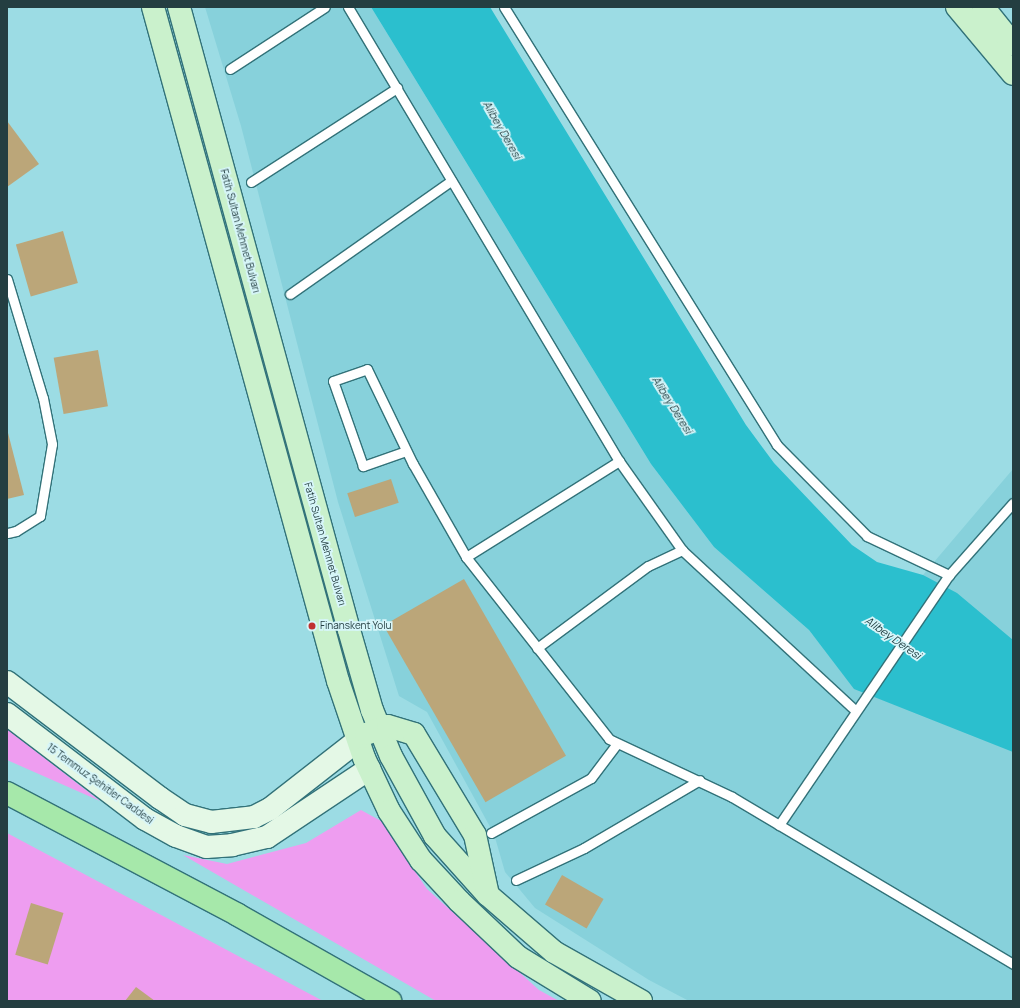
<!DOCTYPE html>
<html>
<head>
<meta charset="utf-8">
<style>
  body { margin:0 }
  #map { position:relative; width:1020px; height:1008px; overflow:hidden; background:#9cdce4; font-family:Manrope,sans-serif }
  div>[style] { position:absolute }
  [style*='--x'] { left:calc(var(--x)*1px); top:calc(var(--y)*1px); width:calc(var(--w)*1px); rotate:calc(var(--a)*1deg) }
  .built>* { inset:0; background:#87d1db }
  .green>* { inset:0; background:#ee9df0 }
  .water>* { inset:0; background:#2bbfce }
  .building>* { inset:0; background:#bba679; transform-origin:0 0 }
  .roads { filter:drop-shadow(1px 0 #327279) drop-shadow(-1px 0 #327279) drop-shadow(0 1px #327279) drop-shadow(0 -1px #327279) }
  .service>* { height:9px; margin:-4.5px; padding:0 4.5px; transform-origin:4.5px; border-radius:4.5px; background:#fff }
  .secondary>* { height:22px; margin:-11px; padding:0 11px; transform-origin:11px; border-radius:11px; background:#e4f8e6 }
  .primary>* { height:22px; margin:-11px; padding:0 11px; transform-origin:11px; border-radius:11px; background:#caf1cc }
  .motorway>* { height:22px; margin:-11px; padding:0 11px; transform-origin:11px; border-radius:11px; background:#a6e8aa }
  .dots>* { width:11px; height:11px; translate:-50% -50%; box-sizing:border-box; border:2px solid #d7f6fa; border-radius:50% }
  span { translate:-50% -50%; white-space:nowrap; text-align:center; line-height:1.15; -webkit-text-stroke:3.5px #d7f6fa; paint-order:stroke }
  .street-label { font-size:10px; color:#243e41 }
  .poi-label { font-size:10px; color:#243e41 }
  .left { translate:0 -50%; text-align:left }
  .water-label { font-size:11px; color:#213e41; font-style:italic }
  .frame { position:absolute; inset:0; border:8px solid #243e41; pointer-events:none }
</style>
</head>
<body>
<div id="map">
  <div class="built">
    <i style="clip-path:polygon(205px 7px,371px 7px,651px 464px,714px 547px,809px 630px,854px 688px,923px 575px,1013px 469px,1013px 1001px,689px 1001px,649px 980px,535px 908px,505px 872px,494px 834px,427px 712px,399px 696px,338px 502px,241px 126px)"></i>
  </div>
  <div class="green">
    <i style="clip-path:polygon(7px 729px,100px 801px,7px 760px)"></i>
    <i style="clip-path:polygon(361px 810px,381px 821px,427px 889px,539px 990px,559px 1001px,436px 1001px,183px 855px,227px 864px,306px 843px)"></i>
    <i style="clip-path:polygon(7px 833px,323px 1001px,7px 1001px)"></i>
  </div>
  <div class="water">
    <i style="clip-path:polygon(371px 7px,490px 7px,746px 425px,774px 463px,852px 545px,877px 562px,923px 575px,957px 593px,1013px 640px,1013px 752px,854px 689px,809px 630px,714px 547px,651px 464px)"></i>
  </div>
  <div class="building">
    <i style="clip-path:polygon(7px 121px,39px 164px,7px 187px)"></i>
    <i style="left:63px;top:231px;width:54px;height:49px;rotate:74deg"></i>
    <i style="left:98px;top:350px;width:57px;height:45px;rotate:80deg"></i>
    <i style="clip-path:polygon(7px 429px,24px 495px,7px 499px)"></i>
    <i style="left:391px;top:479px;width:25px;height:46px;rotate:72deg"></i>
    <i style="left:464px;top:579px;width:204px;height:93px;rotate:60deg"></i>
    <i style="left:562px;top:875px;width:48px;height:34px;rotate:30deg"></i>
    <i style="left:31px;top:903px;width:34px;height:54px;rotate:17deg"></i>
    <i style="clip-path:polygon(136px 987px,155px 1001px,125px 1001px)"></i>
  </div>
  <div class="roads">
    <div class="service">
      <i style="--x:348;--y:7;--w:529;--a:59.17"></i>
      <i style="--x:619;--y:461;--w:109;--a:54.7"></i>
      <i style="--x:682;--y:550;--w:234;--a:42.8"></i>
      <i style="--x:504;--y:7;--w:516;--a:58.07"></i>
      <i style="--x:777;--y:445;--w:128;--a:45.3"></i>
      <i style="--x:867;--y:536;--w:91;--a:25.4"></i>
      <i style="--x:230;--y:69;--w:113;--a:-33.1"></i>
      <i style="--x:251;--y:182;--w:174;--a:-32.8"></i>
      <i style="--x:7;--y:279;--w:124;--a:73.2"></i>
      <i style="--x:43;--y:398;--w:47;--a:78.9"></i>
      <i style="--x:52;--y:444;--w:73;--a:99.5"></i>
      <i style="--x:40;--y:516;--w:28;--a:148"></i>
      <i style="--x:16;--y:531;--w:9;--a:167"></i>
      <i style="--x:290;--y:294;--w:197;--a:-35.1"></i>
      <i style="--x:406;--y:451;--w:46;--a:160.8"></i>
      <i style="--x:363;--y:466;--w:90;--a:-109.4"></i>
      <i style="--x:333;--y:381;--w:36;--a:-19"></i>
      <i style="--x:367;--y:369;--w:106;--a:64.2"></i>
      <i style="--x:413;--y:464;--w:107;--a:60.3"></i>
      <i style="--x:466;--y:557;--w:231;--a:51.8"></i>
      <i style="--x:609;--y:739;--w:136;--a:25.2"></i>
      <i style="--x:732;--y:797;--w:327;--a:30.7"></i>
      <i style="--x:466;--y:557;--w:181;--a:-32.1"></i>
      <i style="--x:537;--y:648;--w:138;--a:-36.5"></i>
      <i style="--x:648;--y:566;--w:38;--a:-25"></i>
      <i style="--x:779;--y:825;--w:302;--a:-55.8"></i>
      <i style="--x:949;--y:575;--w:96;--a:-48.4"></i>
      <i style="--x:491;--y:833;--w:114;--a:-28.8"></i>
      <i style="--x:591;--y:778;--w:41;--a:-52.9"></i>
      <i style="--x:516;--y:880;--w:75;--a:-25.2"></i>
      <i style="--x:584;--y:848;--w:134;--a:-30.4"></i>
    </div>
    <div class="secondary">
      <i style="--x:7;--y:682;--w:192;--a:37.2"></i>
      <i style="--x:160;--y:798;--w:30;--a:34"></i>
      <i style="--x:185;--y:815;--w:27;--a:15"></i>
      <i style="--x:211;--y:822;--w:43;--a:-6.6"></i>
      <i style="--x:254;--y:817;--w:18;--a:-27"></i>
      <i style="--x:270;--y:809;--w:110;--a:-38"></i>
      <i style="--x:7;--y:714;--w:173;--a:37.3"></i>
      <i style="--x:145;--y:819;--w:35;--a:29"></i>
      <i style="--x:176;--y:836;--w:32;--a:20"></i>
      <i style="--x:206;--y:847;--w:26;--a:-4"></i>
      <i style="--x:232;--y:845;--w:36;--a:-13"></i>
      <i style="--x:267;--y:837;--w:123;--a:-33.7"></i>
    </div>
    <div class="primary">
      <i style="--x:153;--y:7;--w:699;--a:74.65"></i>
      <i style="--x:338;--y:681;--w:81;--a:71.3"></i>
      <i style="--x:364;--y:758;--w:59;--a:64.7"></i>
      <i style="--x:389;--y:811;--w:59;--a:56.9"></i>
      <i style="--x:421;--y:860;--w:56;--a:47.2"></i>
      <i style="--x:459;--y:901;--w:81;--a:43.5"></i>
      <i style="--x:518;--y:957;--w:84;--a:31.4"></i>
      <i style="--x:179;--y:7;--w:646;--a:74.74"></i>
      <i style="--x:349;--y:630;--w:83;--a:74"></i>
      <i style="--x:372;--y:710;--w:50;--a:67.6"></i>
      <i style="--x:391;--y:756;--w:91;--a:61.2"></i>
      <i style="--x:435;--y:836;--w:79;--a:48.1"></i>
      <i style="--x:488;--y:895;--w:87;--a:40.8"></i>
      <i style="--x:554;--y:952;--w:100;--a:29.4"></i>
      <i style="--x:957;--y:7;--w:87;--a:50.1"></i>
      <i style="--x:983;--y:7;--w:48;--a:51"></i>
      <i style="--x:366;--y:734;--w:23;--a:-20"></i>
      <i style="--x:388;--y:726;--w:27;--a:17"></i>
      <i style="--x:414;--y:734;--w:118;--a:58.9"></i>
      <i style="--x:475;--y:835;--w:61;--a:77.8"></i>
    </div>
    <div class="motorway">
      <i style="--x:7;--y:793;--w:261;--a:27.8"></i>
      <i style="--x:238;--y:915;--w:175;--a:29.5"></i>
    </div>
  </div>
  <div class="dots">
    <i style="left:312px;top:626px;background:#c03131"></i>
  </div>
  <div class="street-label">
    <span style="left:240px;top:231px;rotate:75deg">Fatih Sultan Mehmet Bulvarı</span>
    <span style="left:325px;top:544px;rotate:74deg">Fatih Sultan Mehmet Bulvarı</span>
    <span style="left:100px;top:784px;rotate:36deg">15 Temmuz Şehitler Caddesi</span>
  </div>
  <div class="poi-label">
    <span class="left" style="left:320px;top:626px">Finanskent Yolu</span>
  </div>
  <div class="water-label">
    <span style="left:502px;top:130px;rotate:60deg">Alibey Deresi</span>
    <span style="left:672px;top:405px;rotate:58deg">Alibey Deresi</span>
    <span style="left:893px;top:638px;rotate:35deg">Alibey Deresi</span>
  </div>
  <div class="frame"></div>
</div>
</body>
</html>
